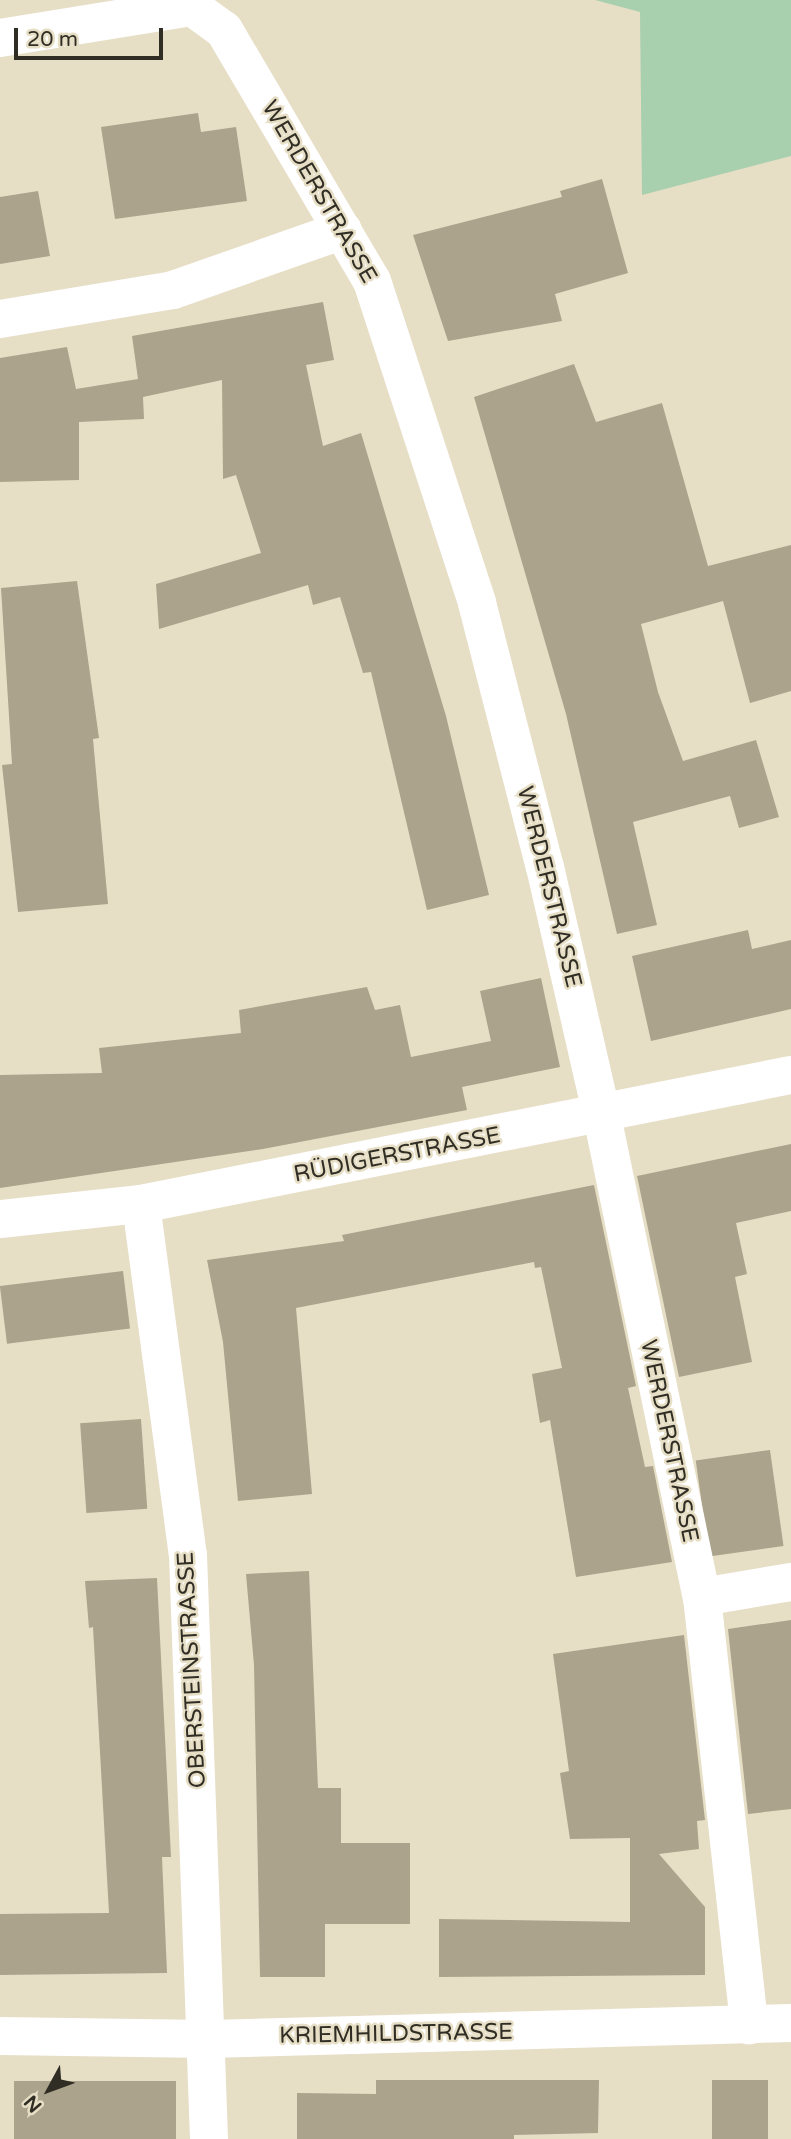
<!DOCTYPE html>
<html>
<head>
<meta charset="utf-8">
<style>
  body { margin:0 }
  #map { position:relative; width:791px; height:2139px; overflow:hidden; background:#e7dec6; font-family:"Varela Round",sans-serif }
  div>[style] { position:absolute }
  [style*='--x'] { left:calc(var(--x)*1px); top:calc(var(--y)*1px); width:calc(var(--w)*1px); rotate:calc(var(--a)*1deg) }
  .green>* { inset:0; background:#a8cfae }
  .building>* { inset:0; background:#aba38c; transform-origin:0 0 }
  .street>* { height:38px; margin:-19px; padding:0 19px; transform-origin:19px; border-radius:19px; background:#fff }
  span { translate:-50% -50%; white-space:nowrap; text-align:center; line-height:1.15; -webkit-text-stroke:5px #e7dec6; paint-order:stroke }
  .street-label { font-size:23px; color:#302d24 }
  .north { position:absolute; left:14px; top:2055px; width:70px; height:70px; -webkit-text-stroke:5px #e7dec6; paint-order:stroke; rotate:229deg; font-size:19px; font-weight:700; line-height:28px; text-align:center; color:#302d24 }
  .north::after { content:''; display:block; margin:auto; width:24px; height:32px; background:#302d24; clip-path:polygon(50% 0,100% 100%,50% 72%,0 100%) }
  .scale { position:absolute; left:14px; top:28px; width:149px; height:32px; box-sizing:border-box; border:4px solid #302d24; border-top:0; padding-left:9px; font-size:21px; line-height:24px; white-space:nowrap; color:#302d24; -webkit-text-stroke:5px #e7dec6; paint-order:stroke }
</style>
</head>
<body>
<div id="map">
  <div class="green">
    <i style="clip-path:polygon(595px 0,791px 0,791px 156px,642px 195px,640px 12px)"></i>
  </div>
  <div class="building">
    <i style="clip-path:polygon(198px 113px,201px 132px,236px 127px,247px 201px,115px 219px,101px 127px)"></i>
    <i style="clip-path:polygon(602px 179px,628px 273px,555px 294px,562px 321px,448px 341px,413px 235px,562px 197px,560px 191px)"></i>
    <i style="clip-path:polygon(38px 191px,50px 256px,0 264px,0 197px)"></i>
    <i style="clip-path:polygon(323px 302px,334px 360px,306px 365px,323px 446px,361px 433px,446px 716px,489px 895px,427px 910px,371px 672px,363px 673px,340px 597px,313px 605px,308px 585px,159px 629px,156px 584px,261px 553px,236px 475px,223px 479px,222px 380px,143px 397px,144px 419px,79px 422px,79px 480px,0 482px,0 358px,67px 347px,76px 389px,138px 379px,132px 336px)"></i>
    <i style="clip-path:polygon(574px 364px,596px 422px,662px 403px,708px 566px,791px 545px,791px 691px,750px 703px,723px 601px,641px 624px,658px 692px,683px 761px,756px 740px,779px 817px,739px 828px,730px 796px,633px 822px,657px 925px,617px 934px,566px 714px,474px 397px)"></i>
    <i style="clip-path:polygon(77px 581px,99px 738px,93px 739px,108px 904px,18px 912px,2px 765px,12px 764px,1px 588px)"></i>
    <i style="clip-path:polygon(748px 930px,752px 949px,791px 940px,791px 1009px,651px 1041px,632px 956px)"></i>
    <i style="clip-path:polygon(541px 978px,560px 1067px,462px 1087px,467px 1110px,263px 1149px,0 1188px,0 1075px,102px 1073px,99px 1048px,241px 1033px,239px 1010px,367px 987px,375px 1010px,400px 1005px,411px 1057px,491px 1041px,480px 991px)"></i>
    <i style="clip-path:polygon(791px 1144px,791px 1211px,736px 1223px,747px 1274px,735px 1277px,752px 1362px,679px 1377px,637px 1176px)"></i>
    <i style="clip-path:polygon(594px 1185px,636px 1386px,628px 1388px,645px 1467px,653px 1466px,672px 1562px,576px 1577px,550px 1420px,540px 1423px,532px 1374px,562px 1368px,541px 1267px,535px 1268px,534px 1262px,296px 1308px,312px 1494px,238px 1501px,223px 1342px,207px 1260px,344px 1241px,342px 1235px)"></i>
    <i style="left:123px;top:1271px;width:58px;height:124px;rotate:83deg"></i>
    <i style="left:141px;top:1419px;width:90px;height:61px;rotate:86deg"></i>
    <i style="left:770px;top:1450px;width:97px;height:75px;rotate:82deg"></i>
    <i style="clip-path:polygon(309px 1571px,318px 1788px,341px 1788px,341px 1843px,410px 1843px,410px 1924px,325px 1924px,325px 1977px,260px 1977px,254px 1665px,246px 1574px)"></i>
    <i style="clip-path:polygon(157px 1578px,171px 1857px,162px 1857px,167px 1973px,0 1975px,0 1914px,109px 1913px,93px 1627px,89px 1628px,85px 1581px)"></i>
    <i style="clip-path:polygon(791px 1620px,791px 1809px,748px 1814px,728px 1629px)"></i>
    <i style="clip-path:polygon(684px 1635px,705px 1820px,697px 1821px,699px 1849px,659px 1854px,705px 1907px,705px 1975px,439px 1977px,439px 1919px,630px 1922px,630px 1838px,570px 1839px,560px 1773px,569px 1771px,553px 1654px)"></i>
    <i style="clip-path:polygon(376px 2080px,599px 2080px,598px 2133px,514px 2135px,514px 2139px,297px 2139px,297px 2093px,376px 2094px)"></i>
    <i style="left:712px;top:2080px;width:56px;height:59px"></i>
    <i style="left:14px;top:2081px;width:162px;height:58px"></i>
  </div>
  <div class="street">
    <i style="--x:0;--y:38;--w:194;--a:-9.2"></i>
    <i style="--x:192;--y:7;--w:39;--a:36"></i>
    <i style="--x:224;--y:30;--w:291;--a:59.5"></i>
    <i style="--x:372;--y:281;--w:339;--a:71.9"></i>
    <i style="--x:477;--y:603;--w:273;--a:75.6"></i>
    <i style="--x:545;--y:867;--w:255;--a:77.1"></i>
    <i style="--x:602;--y:1116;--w:491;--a:78.3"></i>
    <i style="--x:702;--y:1597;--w:431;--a:83.7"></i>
    <i style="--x:0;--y:319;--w:175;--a:-9.5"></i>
    <i style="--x:173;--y:290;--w:180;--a:-19.4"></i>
    <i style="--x:141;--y:1204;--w:354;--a:82.4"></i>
    <i style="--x:188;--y:1555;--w:584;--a:87.94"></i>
    <i style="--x:0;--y:1219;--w:142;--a:-6.1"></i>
    <i style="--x:141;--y:1204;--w:663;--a:-11.23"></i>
    <i style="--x:702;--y:1597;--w:90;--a:-9.6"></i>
    <i style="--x:0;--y:2036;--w:208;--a:0.8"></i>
    <i style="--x:208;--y:2039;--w:583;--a:-1.57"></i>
  </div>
  <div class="street-label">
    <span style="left:319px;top:192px;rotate:60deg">WERDERSTRASSE</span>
    <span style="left:549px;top:887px;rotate:76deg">WERDERSTRASSE</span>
    <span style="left:397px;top:1155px;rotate:-11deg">RÜDIGERSTRASSE</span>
    <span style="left:669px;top:1441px;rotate:78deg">WERDERSTRASSE</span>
    <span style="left:192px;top:1670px;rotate:-93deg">OBERSTEINSTRASSE</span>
    <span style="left:396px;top:2034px;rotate:-1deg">KRIEMHILDSTRASSE</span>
  </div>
  <div class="north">N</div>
  <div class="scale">20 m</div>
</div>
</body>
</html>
